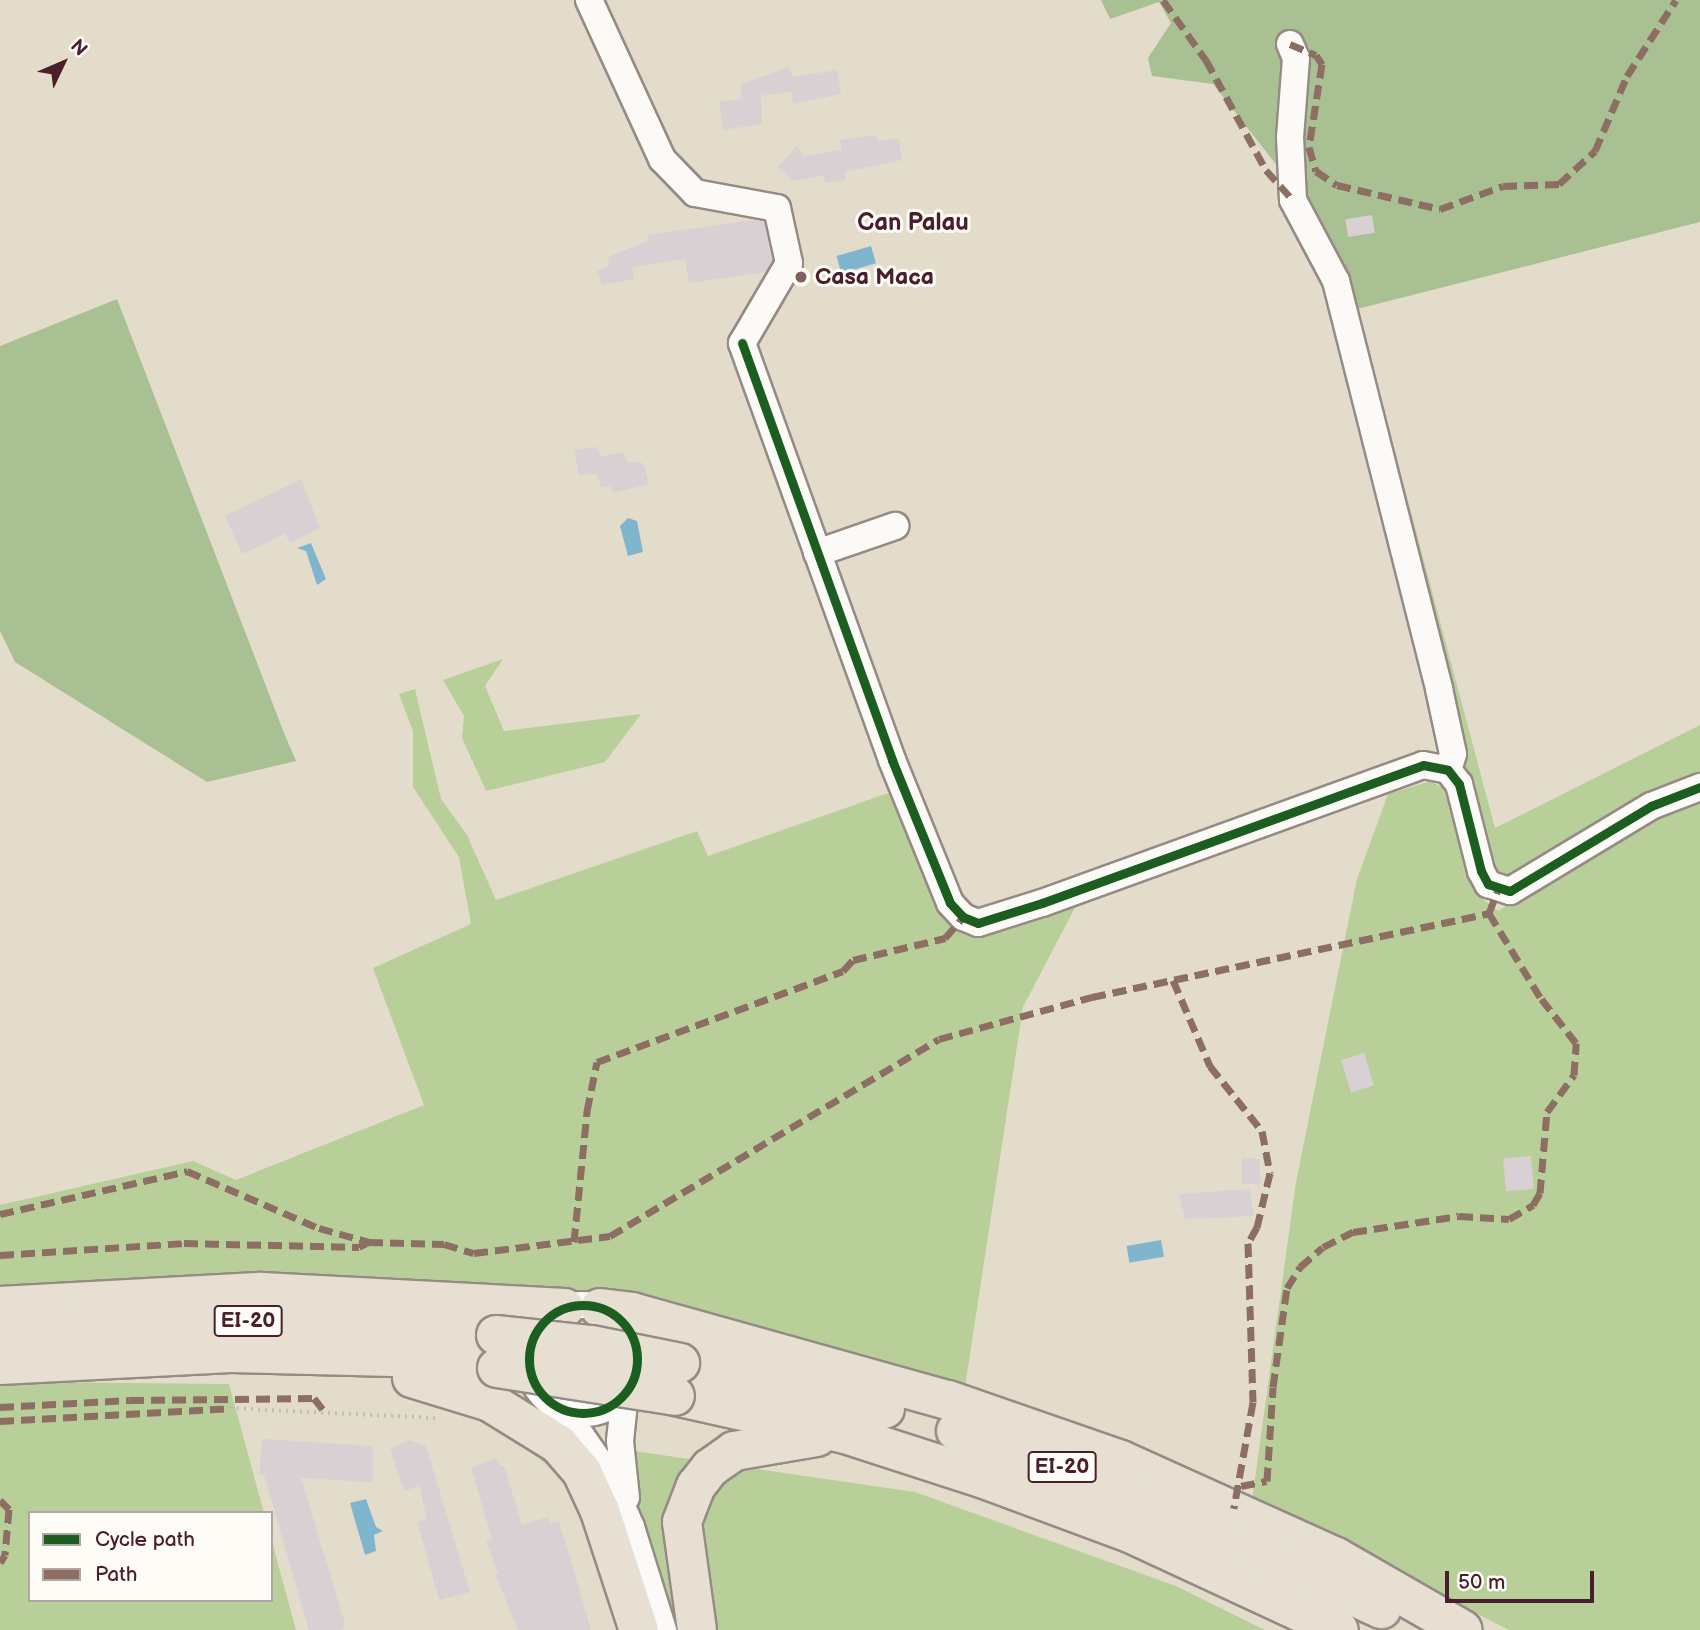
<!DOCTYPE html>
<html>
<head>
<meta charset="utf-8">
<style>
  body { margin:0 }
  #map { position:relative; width:1700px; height:1630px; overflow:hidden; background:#e4dcca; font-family:"Balsamiq Sans",sans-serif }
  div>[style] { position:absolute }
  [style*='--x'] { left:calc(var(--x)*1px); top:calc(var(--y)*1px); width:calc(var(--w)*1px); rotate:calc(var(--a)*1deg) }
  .green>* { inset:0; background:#b9cf9a }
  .forest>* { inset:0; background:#a9c092 }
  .water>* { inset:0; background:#80b5ce; transform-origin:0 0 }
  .building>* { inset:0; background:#d8d0d2; transform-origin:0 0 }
  .path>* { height:3.5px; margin-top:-1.75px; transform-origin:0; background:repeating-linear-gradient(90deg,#c2bcba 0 2px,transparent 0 7px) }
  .roads { filter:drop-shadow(2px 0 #968b84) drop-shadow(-2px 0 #968b84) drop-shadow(0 2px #968b84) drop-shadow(0 -2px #968b84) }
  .minor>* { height:26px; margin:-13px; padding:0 13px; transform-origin:13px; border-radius:13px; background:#fbfaf7 }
  .minor>.ring { margin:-13px; padding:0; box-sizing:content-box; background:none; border:26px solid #fbfaf7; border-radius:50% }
  .highway>* { height:38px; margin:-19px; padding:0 19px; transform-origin:19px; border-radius:19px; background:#e7e0d2 }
  .bridges { filter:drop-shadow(2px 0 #968b84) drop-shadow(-2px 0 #968b84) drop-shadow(0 2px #968b84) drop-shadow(0 -2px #968b84) }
  .highway-bridge>* { height:38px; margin:-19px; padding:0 19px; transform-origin:19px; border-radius:19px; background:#e7e0d2 }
  .quiet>* { height:7px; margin-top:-3.5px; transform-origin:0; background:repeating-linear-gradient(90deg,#8d6e63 0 14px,transparent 0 21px) }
  .cycleway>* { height:9px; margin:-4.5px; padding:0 4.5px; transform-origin:4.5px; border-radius:4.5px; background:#1b5e20 }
  .cycleway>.ring { margin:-4.5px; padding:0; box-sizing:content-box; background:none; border:9px solid #1b5e20; border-radius:50% }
  .dots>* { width:19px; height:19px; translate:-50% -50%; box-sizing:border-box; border:4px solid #fdfcf7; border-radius:50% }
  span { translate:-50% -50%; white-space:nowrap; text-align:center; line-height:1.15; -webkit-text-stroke:6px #fdfcf7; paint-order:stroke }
  .shield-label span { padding:2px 5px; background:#fdfcf7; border:2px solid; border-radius:5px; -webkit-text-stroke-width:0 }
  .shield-label { font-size:21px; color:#4a1f2b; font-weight:700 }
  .poi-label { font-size:23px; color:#4a1f2b; font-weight:700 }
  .left { translate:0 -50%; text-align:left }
  .neighbourhood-label { font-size:24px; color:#4a1f2b; font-weight:700 }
  .legend { position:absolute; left:28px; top:1511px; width:245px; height:91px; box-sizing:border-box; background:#fdfcf7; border:2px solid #b5a4a5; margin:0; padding:9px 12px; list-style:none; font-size:21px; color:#4a1f2b }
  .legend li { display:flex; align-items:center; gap:14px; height:35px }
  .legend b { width:35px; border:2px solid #b5a4a5 }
  .north { position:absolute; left:28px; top:28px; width:70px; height:70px; -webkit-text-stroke:5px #fdfcf7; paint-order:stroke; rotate:46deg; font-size:19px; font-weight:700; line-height:28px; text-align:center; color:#4a1f2b }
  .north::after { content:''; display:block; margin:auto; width:24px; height:32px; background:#4a1f2b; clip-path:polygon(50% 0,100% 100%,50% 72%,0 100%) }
  .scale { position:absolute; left:1445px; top:1571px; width:149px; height:32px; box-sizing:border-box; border:4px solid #4a1f2b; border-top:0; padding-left:9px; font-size:21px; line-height:24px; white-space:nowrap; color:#4a1f2b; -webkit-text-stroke:5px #fdfcf7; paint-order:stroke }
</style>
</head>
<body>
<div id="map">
  <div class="green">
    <i style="clip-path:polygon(1339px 275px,1357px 309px,1495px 828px,1700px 725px,1700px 776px,1504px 880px,1491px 871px,1479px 836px)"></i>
    <i style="clip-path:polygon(503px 659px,485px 686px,504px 731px,641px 714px,605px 762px,486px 791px,462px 738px,464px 716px,443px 680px)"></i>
    <i style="clip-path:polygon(415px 689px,441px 799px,467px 835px,496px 900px,697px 831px,708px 856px,894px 791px,949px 925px,965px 935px,1079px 900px,1023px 1007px,965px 1387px,629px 1300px,547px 1289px,0 1295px,0 1205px,193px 1161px,236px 1180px,424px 1105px,373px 968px,471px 924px,459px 857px,413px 787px,413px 731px,399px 694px)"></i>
    <i style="clip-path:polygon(1431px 781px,1446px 790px,1481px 898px,1498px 911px,1652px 815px,1700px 799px,1700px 1630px,1509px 1630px,1252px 1500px,1296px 1182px,1357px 879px,1388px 794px)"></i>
    <i style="clip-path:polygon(27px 1382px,229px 1384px,264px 1513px,30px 1513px,30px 1600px,271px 1600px,271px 1538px,296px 1630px,0 1630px,0 1385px)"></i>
    <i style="clip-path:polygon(504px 1432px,915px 1492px,1176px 1586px,1265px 1630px,626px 1630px,588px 1513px,562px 1476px)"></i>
  </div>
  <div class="forest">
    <i style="clip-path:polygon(1101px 0,1700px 0,1700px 222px,1357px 309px,1286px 177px,1213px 84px,1152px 76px,1148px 58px,1171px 23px,1159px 2px,1110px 19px)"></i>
    <i style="clip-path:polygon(117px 299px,284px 733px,296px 761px,207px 782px,15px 662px,0 631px,0 346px)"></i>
  </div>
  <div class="water">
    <i style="left:871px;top:246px;width:18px;height:36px;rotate:74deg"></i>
    <i style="clip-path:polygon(628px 518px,637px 521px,643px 552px,628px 556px,620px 526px)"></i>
    <i style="clip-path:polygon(311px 543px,326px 579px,317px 585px,306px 551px,297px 548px)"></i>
    <i style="left:1161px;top:1240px;width:17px;height:35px;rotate:80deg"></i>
    <i style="clip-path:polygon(366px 1499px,376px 1527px,383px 1531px,374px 1535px,376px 1551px,365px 1555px,350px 1503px)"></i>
  </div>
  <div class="building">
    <i style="clip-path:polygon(790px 67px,792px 77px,837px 70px,841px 94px,793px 104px,791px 92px,761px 96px,762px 124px,723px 130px,719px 102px,741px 99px,741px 84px)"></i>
    <i style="clip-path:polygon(877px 135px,878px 141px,899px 138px,902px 160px,845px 172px,846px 180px,825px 183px,824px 175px,793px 181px,778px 167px,797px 146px,804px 156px,842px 150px,840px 140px)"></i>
    <i style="left:1372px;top:215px;width:18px;height:27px;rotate:81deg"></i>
    <i style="clip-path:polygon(754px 220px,764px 222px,772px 260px,765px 272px,689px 283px,685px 259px,632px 267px,634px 279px,602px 285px,597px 271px,609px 267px,608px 257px,648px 241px,647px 235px)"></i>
    <i style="clip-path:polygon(597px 447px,601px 457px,624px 452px,627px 462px,643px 463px,649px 484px,613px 493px,610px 485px,601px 488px,597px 474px,579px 475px,574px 450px)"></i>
    <i style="clip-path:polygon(301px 479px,320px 528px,290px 543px,285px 534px,242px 554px,225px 516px)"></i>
    <i style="left:1364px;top:1053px;width:34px;height:24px;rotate:73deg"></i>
    <i style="left:1531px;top:1156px;width:33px;height:28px;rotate:85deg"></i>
    <i style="clip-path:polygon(1242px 1158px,1259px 1159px,1261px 1184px,1242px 1184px)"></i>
    <i style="clip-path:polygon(1250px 1189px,1254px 1216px,1185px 1219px,1179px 1194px)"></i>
    <i style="clip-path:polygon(262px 1439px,373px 1446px,373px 1482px,301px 1478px,345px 1624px,342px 1630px,309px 1630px,264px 1475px,259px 1475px)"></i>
    <i style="clip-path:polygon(409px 1440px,426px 1446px,470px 1592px,439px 1600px,417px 1522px,427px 1519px,419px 1486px,404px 1491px,390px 1449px)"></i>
    <i style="clip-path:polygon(496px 1458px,500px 1467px,504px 1466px,522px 1525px,548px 1517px,551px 1523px,559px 1521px,591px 1630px,518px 1630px,495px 1574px,498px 1573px,486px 1541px,492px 1539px,471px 1468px)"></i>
  </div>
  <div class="path">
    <i style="--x:230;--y:1408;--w:207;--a:2.8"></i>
  </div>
  <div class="roads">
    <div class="minor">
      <i style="--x:589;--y:0;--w:175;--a:65.3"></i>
      <i style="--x:662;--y:159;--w:47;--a:45.9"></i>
      <i style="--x:695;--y:193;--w:83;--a:10.4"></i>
      <i style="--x:777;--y:208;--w:56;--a:77.7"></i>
      <i style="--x:789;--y:263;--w:93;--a:120.4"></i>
      <i style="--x:742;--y:343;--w:443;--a:70.2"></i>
      <i style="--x:892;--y:760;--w:154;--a:67.9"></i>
      <i style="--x:950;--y:903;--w:19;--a:47"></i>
      <i style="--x:963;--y:917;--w:16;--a:22"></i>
      <i style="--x:978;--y:923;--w:67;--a:-17.4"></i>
      <i style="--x:1042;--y:903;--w:405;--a:-19.9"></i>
      <i style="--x:1423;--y:765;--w:25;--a:11"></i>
      <i style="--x:1448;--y:770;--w:18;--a:52"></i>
      <i style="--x:1459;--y:784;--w:90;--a:75.8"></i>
      <i style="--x:1481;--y:871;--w:15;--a:62"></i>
      <i style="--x:1488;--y:884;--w:23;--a:18"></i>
      <i style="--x:1510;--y:891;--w:165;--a:-31.1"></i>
      <i style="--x:1651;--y:806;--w:53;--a:-21.2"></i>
      <i style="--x:1290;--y:44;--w:15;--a:67"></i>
      <i style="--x:1296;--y:58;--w:79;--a:94.3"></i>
      <i style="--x:1290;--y:137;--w:63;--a:87.3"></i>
      <i style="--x:1293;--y:200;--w:92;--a:62"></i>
      <i style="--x:1336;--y:281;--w:421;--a:75.8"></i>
      <i style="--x:1439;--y:689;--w:66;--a:77.8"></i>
      <i style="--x:1453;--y:754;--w:17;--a:107"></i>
      <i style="--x:817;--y:553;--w:83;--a:-19.1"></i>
      <i class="ring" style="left:529px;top:1305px;width:82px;height:82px"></i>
      <i style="--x:625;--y:1394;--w:47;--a:96.1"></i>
      <i style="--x:620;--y:1441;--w:57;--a:84"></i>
      <i style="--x:564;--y:1411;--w:79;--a:55.3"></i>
      <i style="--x:609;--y:1476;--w:56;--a:66.7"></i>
      <i style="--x:631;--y:1527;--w:108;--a:72.7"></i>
    </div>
    <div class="highway">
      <i style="--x:0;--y:1306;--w:262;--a:-3.1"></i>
      <i style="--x:262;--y:1292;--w:303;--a:3"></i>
      <i style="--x:600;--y:1308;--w:32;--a:7"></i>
      <i style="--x:632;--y:1312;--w:328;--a:15.6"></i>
      <i style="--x:948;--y:1400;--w:183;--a:19.1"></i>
      <i style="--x:1121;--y:1460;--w:236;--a:24.3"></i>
      <i style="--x:1336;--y:1557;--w:146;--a:29.9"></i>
      <i style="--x:0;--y:1332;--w:264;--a:-2.6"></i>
      <i style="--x:264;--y:1320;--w:232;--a:3.7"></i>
      <i style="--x:680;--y:1363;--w:210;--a:12.6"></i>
      <i style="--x:0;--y:1365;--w:231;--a:-3"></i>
      <i style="--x:231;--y:1353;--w:162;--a:1.4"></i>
      <i style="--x:393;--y:1357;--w:105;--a:6"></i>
      <i style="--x:412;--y:1378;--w:82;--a:17.1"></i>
      <i style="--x:490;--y:1402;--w:80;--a:31.7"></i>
      <i style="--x:558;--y:1444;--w:37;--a:49"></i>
      <i style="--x:582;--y:1472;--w:43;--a:65.2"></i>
      <i style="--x:600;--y:1511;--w:125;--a:71.9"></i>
      <i style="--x:675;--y:1396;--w:174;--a:12.6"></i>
      <i style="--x:845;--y:1434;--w:146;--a:17.9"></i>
      <i style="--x:984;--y:1479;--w:156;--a:20.3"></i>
      <i style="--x:1130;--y:1533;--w:230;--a:24.9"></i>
      <i style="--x:956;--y:1431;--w:198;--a:19.8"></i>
      <i style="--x:1142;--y:1498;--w:264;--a:24.9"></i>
      <i style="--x:697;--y:1630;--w:109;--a:-97.9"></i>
      <i style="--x:682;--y:1522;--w:39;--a:-69"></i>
      <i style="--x:696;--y:1486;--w:23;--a:-52"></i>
      <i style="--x:710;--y:1468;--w:29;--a:-35"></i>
      <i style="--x:734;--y:1451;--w:84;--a:-9.6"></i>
    </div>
  </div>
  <div class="bridges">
    <div class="highway-bridge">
      <i style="--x:496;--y:1335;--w:96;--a:6"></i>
      <i style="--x:591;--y:1345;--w:91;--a:11.4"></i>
      <i style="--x:497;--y:1368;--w:180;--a:8.9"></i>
    </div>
  </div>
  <div class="quiet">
    <i style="--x:1163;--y:0;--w:74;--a:54.4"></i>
    <i style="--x:1206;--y:60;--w:125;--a:61.4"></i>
    <i style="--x:1266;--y:170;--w:40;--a:48"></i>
    <i style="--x:1290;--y:44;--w:28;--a:23"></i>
    <i style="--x:1316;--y:55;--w:11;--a:56"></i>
    <i style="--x:1322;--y:64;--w:84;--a:98.9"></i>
    <i style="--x:1309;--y:147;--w:25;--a:74"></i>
    <i style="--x:1316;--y:171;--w:25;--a:34"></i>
    <i style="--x:1337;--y:185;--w:106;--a:13.1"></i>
    <i style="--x:1440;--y:209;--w:67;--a:-20.1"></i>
    <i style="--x:1503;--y:186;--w:56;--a:-2"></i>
    <i style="--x:1559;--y:184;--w:49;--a:-42.5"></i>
    <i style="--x:1595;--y:151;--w:82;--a:-66.9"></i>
    <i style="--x:1627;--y:76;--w:90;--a:-57.2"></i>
    <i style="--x:1173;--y:980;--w:94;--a:66.7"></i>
    <i style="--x:1210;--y:1066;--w:83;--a:51.3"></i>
    <i style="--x:1262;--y:1131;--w:43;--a:79.2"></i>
    <i style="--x:1270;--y:1173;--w:56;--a:103.5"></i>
    <i style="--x:1257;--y:1227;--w:18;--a:119"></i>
    <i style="--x:1248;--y:1243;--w:159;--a:88.2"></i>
    <i style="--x:1253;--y:1402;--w:108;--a:100.2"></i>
    <i style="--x:0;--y:1214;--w:192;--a:-12.9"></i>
    <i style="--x:187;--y:1171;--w:144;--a:23.4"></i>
    <i style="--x:319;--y:1228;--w:52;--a:15.6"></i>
    <i style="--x:369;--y:1242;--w:75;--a:1.5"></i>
    <i style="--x:444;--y:1244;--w:31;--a:17"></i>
    <i style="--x:474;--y:1253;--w:137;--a:-7.1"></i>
    <i style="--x:610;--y:1236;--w:383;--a:-30.9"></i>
    <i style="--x:939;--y:1039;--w:159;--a:-15.4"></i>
    <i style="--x:1092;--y:997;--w:406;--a:-11.9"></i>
    <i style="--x:1489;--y:913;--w:25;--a:-69"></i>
    <i style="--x:574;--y:1242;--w:132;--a:-84.3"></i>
    <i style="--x:587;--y:1111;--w:50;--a:-78.5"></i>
    <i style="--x:597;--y:1062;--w:262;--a:-20.3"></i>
    <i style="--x:843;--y:971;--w:15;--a:-48"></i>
    <i style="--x:853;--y:960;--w:95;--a:-13.4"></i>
    <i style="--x:945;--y:938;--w:28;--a:-49"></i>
    <i style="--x:0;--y:1255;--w:184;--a:-3.7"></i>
    <i style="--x:184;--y:1243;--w:175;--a:1.3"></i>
    <i style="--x:359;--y:1247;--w:11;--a:-27"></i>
    <i style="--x:0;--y:1407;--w:130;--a:-3.1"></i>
    <i style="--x:130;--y:1400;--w:184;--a:-0.6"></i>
    <i style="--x:314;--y:1398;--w:16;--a:52"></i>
    <i style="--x:0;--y:1421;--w:230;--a:-3.2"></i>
    <i style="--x:1241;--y:1486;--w:26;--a:-11"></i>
    <i style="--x:1267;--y:1481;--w:94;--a:-86.3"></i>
    <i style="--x:1273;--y:1387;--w:100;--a:-82"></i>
    <i style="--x:1287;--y:1288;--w:25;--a:-58"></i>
    <i style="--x:1300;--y:1267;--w:30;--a:-41"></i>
    <i style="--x:1323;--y:1247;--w:34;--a:-27"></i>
    <i style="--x:1353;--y:1232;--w:107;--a:-8.6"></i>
    <i style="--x:1459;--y:1216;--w:50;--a:3.4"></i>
    <i style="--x:1509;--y:1219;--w:28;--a:-30"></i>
    <i style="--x:1533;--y:1205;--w:14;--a:-60"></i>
    <i style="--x:1540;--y:1193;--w:81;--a:-85.1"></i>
    <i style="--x:1547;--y:1112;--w:46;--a:-53.9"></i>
    <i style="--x:1574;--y:1075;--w:32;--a:-86"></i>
    <i style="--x:1576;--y:1043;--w:58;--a:-128"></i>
    <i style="--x:1540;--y:997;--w:98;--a:-121.3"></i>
    <i style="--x:0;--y:1500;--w:13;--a:45"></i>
    <i style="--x:9;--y:1509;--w:46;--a:95"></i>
    <i style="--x:5;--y:1555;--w:9;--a:122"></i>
  </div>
  <div class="cycleway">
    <i style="--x:742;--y:343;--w:443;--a:70.2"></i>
    <i style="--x:892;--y:760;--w:154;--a:67.9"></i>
    <i style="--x:950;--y:903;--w:19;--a:47"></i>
    <i style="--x:963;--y:917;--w:16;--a:22"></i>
    <i style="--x:978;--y:923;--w:67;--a:-17.4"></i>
    <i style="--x:1042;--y:903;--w:405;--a:-19.9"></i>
    <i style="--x:1423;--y:765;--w:25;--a:11"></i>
    <i style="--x:1448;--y:770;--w:18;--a:52"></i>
    <i style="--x:1459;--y:784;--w:90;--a:75.8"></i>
    <i style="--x:1481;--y:871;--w:15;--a:62"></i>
    <i style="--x:1488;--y:884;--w:23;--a:18"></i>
    <i style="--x:1510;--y:891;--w:165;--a:-31.1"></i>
    <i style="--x:1651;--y:806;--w:53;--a:-21.2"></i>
    <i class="ring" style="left:529px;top:1305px;width:99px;height:99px"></i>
  </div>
  <div class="dots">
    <i style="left:801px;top:277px;background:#806163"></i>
  </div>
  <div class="shield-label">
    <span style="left:248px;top:1321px">EI-20</span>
    <span style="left:1062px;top:1467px">EI-20</span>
  </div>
  <div class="poi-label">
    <span class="left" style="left:815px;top:277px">Casa Maca</span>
  </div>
  <div class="neighbourhood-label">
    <span style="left:913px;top:223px">Can Palau</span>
  </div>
  <ul class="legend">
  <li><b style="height:9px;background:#1b5e20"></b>Cycle path</li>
  <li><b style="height:9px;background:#8d6e63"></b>Path</li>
  </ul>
  <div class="north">N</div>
  <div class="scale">50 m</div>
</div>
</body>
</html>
